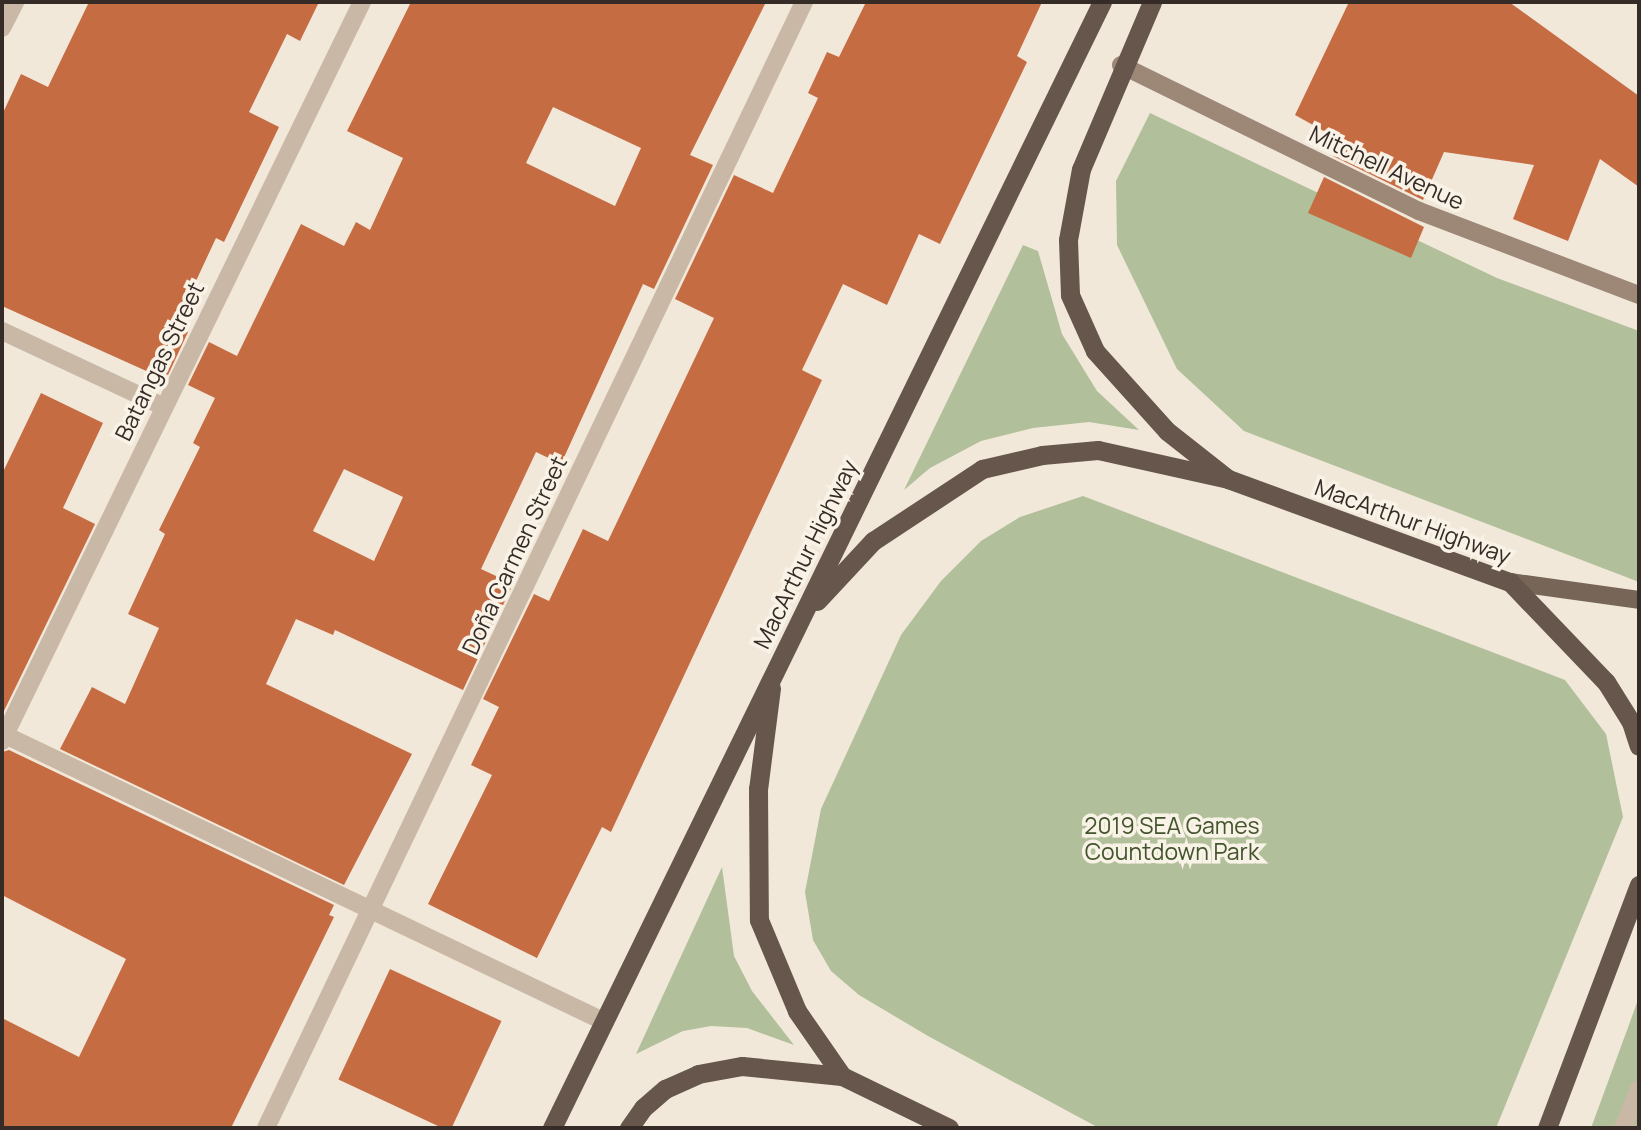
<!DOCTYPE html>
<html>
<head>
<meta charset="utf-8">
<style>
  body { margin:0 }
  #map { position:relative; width:1641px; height:1130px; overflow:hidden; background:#f1e8da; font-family:Manrope,sans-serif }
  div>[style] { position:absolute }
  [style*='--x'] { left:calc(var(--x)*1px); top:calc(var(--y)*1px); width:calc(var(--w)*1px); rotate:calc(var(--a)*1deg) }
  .green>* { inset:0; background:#b1c09a }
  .building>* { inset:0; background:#c66c43; transform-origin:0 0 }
  .service>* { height:18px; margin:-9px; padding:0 9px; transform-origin:9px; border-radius:9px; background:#c9b8a6 }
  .minor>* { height:18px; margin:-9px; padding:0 9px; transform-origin:9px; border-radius:9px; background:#c9b8a6 }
  .secondary>* { height:18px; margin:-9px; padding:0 9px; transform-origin:9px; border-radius:9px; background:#9d8877 }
  .primary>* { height:18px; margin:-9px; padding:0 9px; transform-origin:9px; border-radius:9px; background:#776558 }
  .trunk>* { height:19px; margin:-9.5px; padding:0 9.5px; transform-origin:9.5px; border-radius:9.5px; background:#66564b }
  span { translate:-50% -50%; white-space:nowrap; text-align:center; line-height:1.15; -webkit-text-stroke:7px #f9f2e6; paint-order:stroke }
  .street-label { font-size:23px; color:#352c27 }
  .park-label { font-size:23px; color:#42542b }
  .frame { position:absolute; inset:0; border:4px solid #352c27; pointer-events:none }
</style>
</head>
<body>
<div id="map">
  <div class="green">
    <i style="clip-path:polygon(1150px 113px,1497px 278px,1639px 331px,1639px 582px,1244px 431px,1177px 369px,1117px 245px,1116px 181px)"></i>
    <i style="clip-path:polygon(1023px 245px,1038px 251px,1062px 334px,1097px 391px,1139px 430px,1089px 422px,1033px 428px,981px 441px,930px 468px,904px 490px)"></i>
    <i style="clip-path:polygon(1083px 496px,1565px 680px,1606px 734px,1623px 817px,1496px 1128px,1099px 1128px,928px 1036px,859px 995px,831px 971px,813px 940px,805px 892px,821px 809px,901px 635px,941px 581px,981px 541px,1020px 517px)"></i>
    <i style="clip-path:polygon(722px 867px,734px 956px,752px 991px,794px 1045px,747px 1028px,711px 1026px,683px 1031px,636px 1054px)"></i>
    <i style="clip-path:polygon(1639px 997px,1639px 1128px,1591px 1128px,1630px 1022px)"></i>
  </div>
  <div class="building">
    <i style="clip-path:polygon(89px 2px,319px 2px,300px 41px,287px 34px,249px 112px,279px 127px,224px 242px,216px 238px,175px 326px,188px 332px,168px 375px,155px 369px,153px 374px,2px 306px,2px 115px,21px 74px,48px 87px)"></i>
    <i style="clip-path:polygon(evenodd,411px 2px,766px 2px,690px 155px,713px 165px,654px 289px,643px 284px,561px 464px,536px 452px,481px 569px,513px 584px,463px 690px,335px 630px,333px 635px,296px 619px,266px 684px,412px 754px,344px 885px,60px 749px,92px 687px,125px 704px,159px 628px,128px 614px,165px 534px,159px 530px,200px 447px,193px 443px,215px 398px,188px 385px,209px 342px,237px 356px,301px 224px,344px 246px,356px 222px,370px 230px,403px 158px,347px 131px,411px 2px,553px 107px,641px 148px,615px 206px,526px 163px,553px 107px,411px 2px,344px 469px,403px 497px,374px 561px,313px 531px,344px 469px)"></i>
    <i style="clip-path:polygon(866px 2px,1042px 2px,1017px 56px,1027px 62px,940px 244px,919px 234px,887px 305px,843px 284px,802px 370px,822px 380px,611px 832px,602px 827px,537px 958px,428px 904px,492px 775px,471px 765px,499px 707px,483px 699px,534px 594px,549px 601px,583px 529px,608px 541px,714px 318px,675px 299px,734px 175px,773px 193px,818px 98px,808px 93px,827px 52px,839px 57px)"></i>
    <i style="clip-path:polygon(1349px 2px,1509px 2px,1639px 96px,1639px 187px,1600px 159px,1568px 241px,1513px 219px,1534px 165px,1444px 152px,1423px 200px,1333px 156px,1340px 140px,1295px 115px)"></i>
    <i style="clip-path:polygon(1324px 177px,1424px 227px,1411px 258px,1308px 213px)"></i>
    <i style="clip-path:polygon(41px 393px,103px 423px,63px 508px,95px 524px,2px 715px,2px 474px)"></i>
    <i style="clip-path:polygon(9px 750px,334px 905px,329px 915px,334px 917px,231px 1128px,2px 1128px,2px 1018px,79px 1057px,126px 959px,2px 895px,2px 752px)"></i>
    <i style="left:390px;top:969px;width:123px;height:122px;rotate:25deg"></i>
  </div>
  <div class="service">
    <i style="--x:1623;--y:1128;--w:42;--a:-67.7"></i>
  </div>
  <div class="minor">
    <i style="--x:2;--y:28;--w:29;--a:-63"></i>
    <i style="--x:2;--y:331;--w:179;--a:25.1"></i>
    <i style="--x:5;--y:735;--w:661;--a:25.56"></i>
    <i style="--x:2;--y:741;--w:822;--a:-64.03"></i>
    <i style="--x:266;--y:1128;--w:1248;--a:-64.46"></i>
  </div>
  <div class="secondary">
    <i style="--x:1121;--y:65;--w:332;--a:26.1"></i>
    <i style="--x:1419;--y:211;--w:235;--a:20.9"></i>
  </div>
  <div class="primary">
    <i style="--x:1510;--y:582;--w:130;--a:7.9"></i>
  </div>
  <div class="trunk">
    <i style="--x:1152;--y:2;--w:181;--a:113"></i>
    <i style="--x:1081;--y:169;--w:72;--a:100.4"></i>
    <i style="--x:1068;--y:240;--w:55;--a:87.9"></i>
    <i style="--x:1070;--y:295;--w:61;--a:65.9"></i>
    <i style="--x:1095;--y:351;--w:108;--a:48"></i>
    <i style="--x:1167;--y:431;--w:78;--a:38.2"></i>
    <i style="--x:1228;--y:479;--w:300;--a:20.1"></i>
    <i style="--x:1510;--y:582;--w:139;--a:46.2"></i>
    <i style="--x:1606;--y:682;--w:47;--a:58"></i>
    <i style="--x:1631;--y:722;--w:25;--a:72"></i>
    <i style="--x:817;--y:601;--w:82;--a:-47"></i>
    <i style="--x:873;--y:541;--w:131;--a:-33.4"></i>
    <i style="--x:982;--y:469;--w:62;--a:-13.1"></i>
    <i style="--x:1042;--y:455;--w:56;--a:-5.1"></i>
    <i style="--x:1098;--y:450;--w:129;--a:12.5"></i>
    <i style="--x:771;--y:688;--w:102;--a:97.3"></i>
    <i style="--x:758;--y:789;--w:131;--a:89.6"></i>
    <i style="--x:759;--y:920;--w:99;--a:67.3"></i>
    <i style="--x:797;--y:1011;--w:79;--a:55.3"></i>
    <i style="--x:552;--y:1128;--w:1253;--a:-63.97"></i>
    <i style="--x:629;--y:1128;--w:24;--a:-55"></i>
    <i style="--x:643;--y:1108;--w:29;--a:-41"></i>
    <i style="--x:665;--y:1089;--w:36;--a:-24"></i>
    <i style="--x:698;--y:1074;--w:45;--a:-10.3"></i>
    <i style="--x:742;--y:1066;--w:100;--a:5.7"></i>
    <i style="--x:842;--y:1076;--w:119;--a:25.9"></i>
    <i style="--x:1547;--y:1128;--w:260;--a:-69.3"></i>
  </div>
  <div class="street-label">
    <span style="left:1387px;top:167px;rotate:25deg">Mitchell Avenue</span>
    <span style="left:159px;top:361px;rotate:-64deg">Batangas Street</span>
    <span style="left:1413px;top:521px;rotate:20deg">MacArthur Highway</span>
    <span style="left:805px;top:554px;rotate:-64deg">MacArthur Highway</span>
    <span style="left:514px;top:555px;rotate:-65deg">Doña Carmen Street</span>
  </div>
  <div class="park-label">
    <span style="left:1172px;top:838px">2019 SEA Games<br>Countdown Park</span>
  </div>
  <div class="frame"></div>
</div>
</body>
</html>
